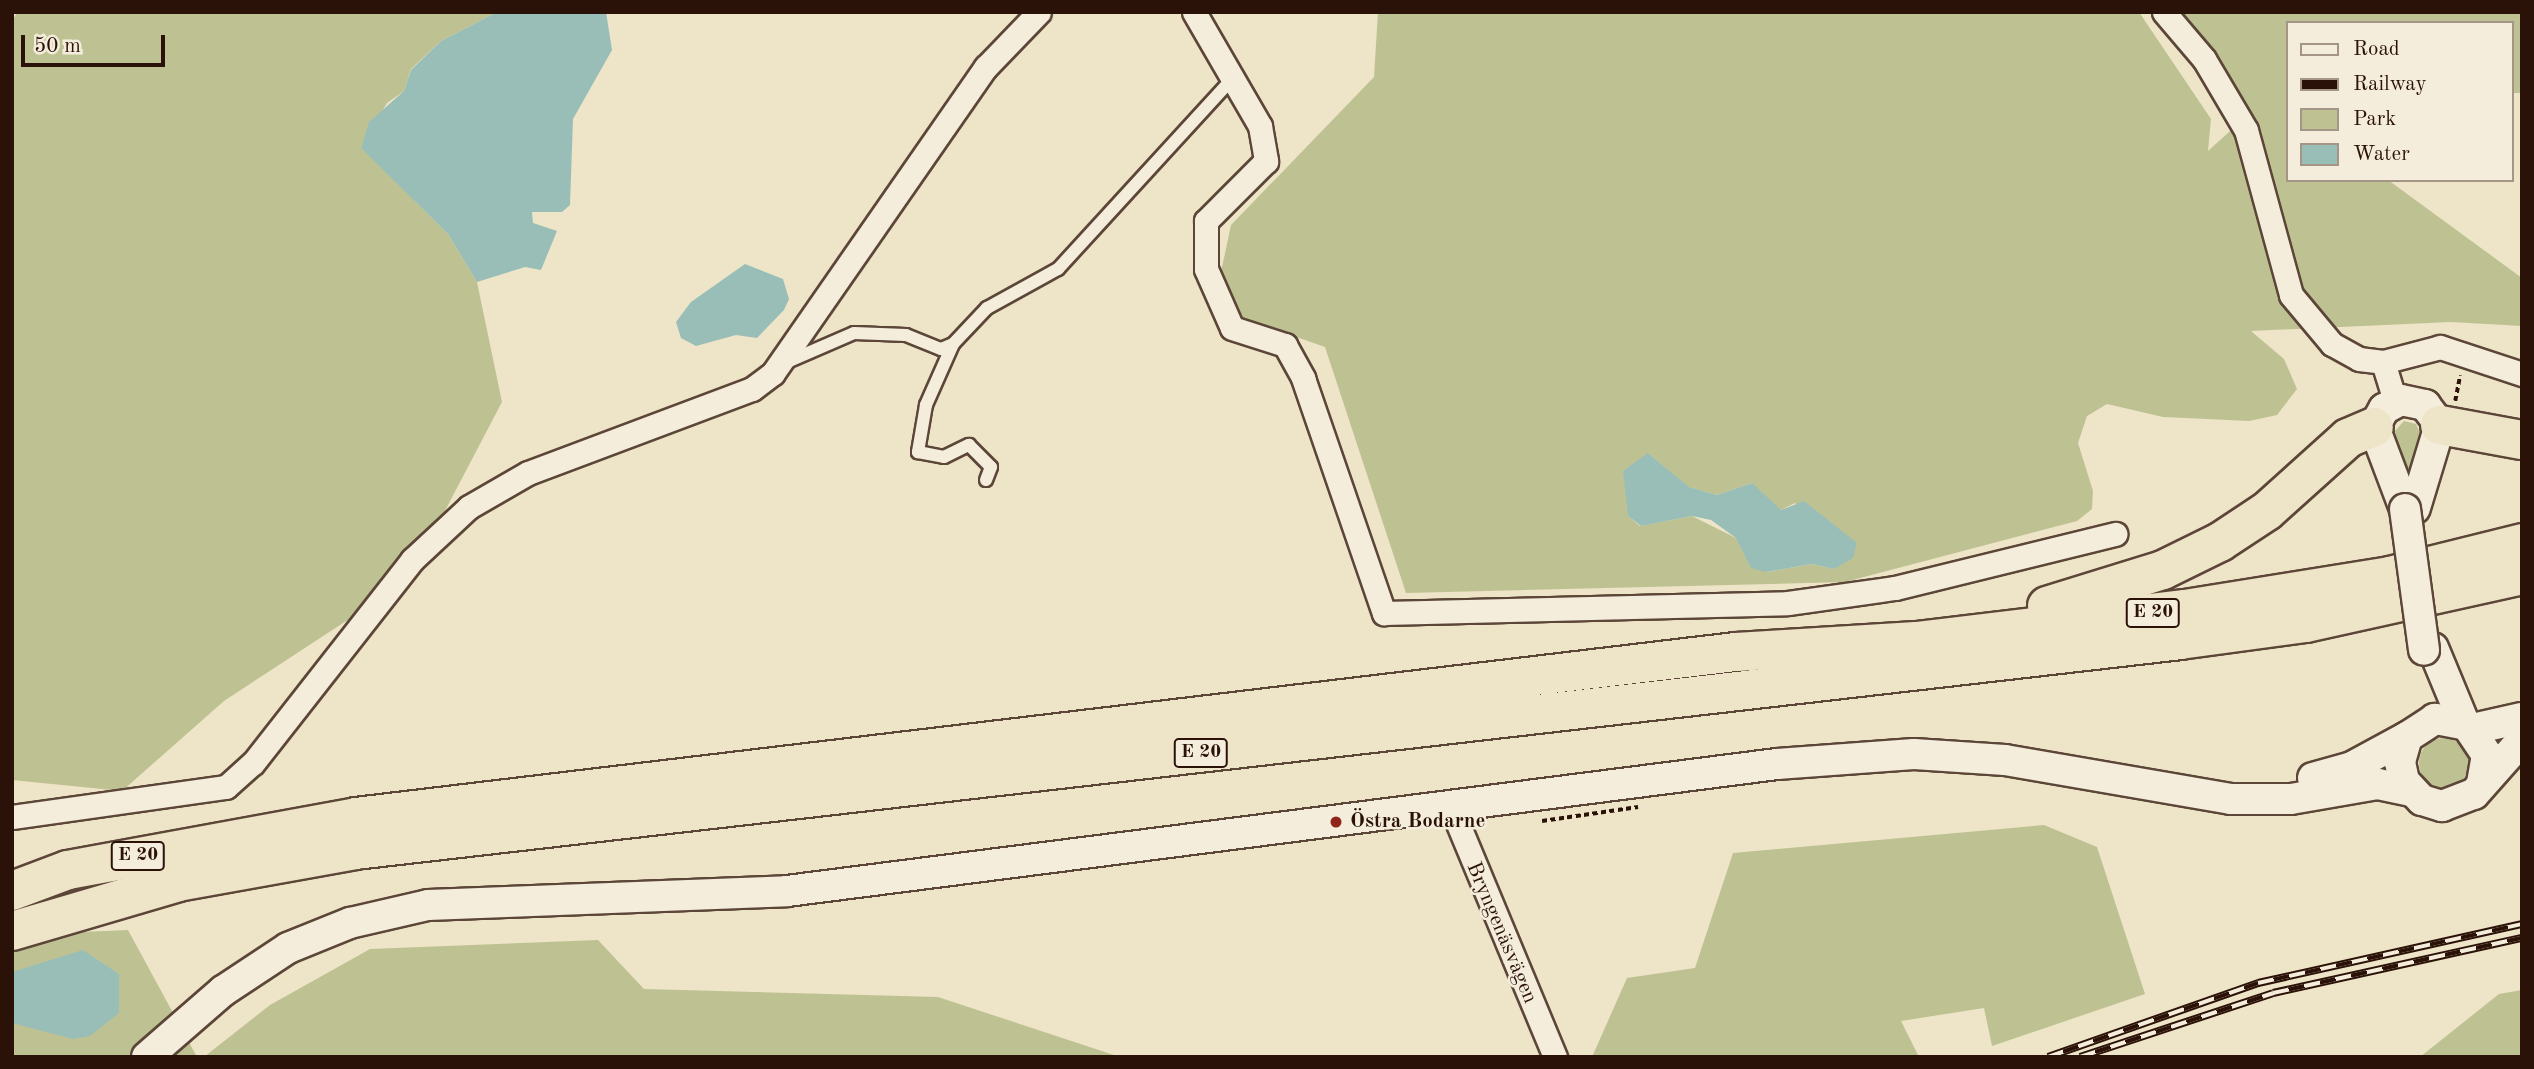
<!DOCTYPE html>
<html>
<head>
<meta charset="utf-8">
<style>
  body { margin:0 }
  #map { position:relative; width:2534px; height:1069px; overflow:hidden; background:#eee4c7; font-family:"Old Standard TT",serif }
  div>[style] { position:absolute }
  [style*='--x'] { left:calc(var(--x)*1px); top:calc(var(--y)*1px); width:calc(var(--w)*1px); rotate:calc(var(--a)*1deg) }
  .green>* { inset:0; background:#bec292 }
  .round { border-radius:50% }
  .water>* { inset:0; background:#99beb8 }
  .path>* { height:3.5px; margin-top:-1.75px; transform-origin:0; background:repeating-linear-gradient(90deg,#2b1208 0 5px,transparent 0 8.5px) }
  .roads { filter:drop-shadow(2px 0 #5c4638) drop-shadow(-2px 0 #5c4638) drop-shadow(0 2px #5c4638) drop-shadow(0 -2px #5c4638) }
  .service>* { height:12px; margin:-6px; padding:0 6px; transform-origin:6px; border-radius:6px; background:#f4eddb }
  .minor>* { height:23px; margin:-11.5px; padding:0 11.5px; transform-origin:11.5px; border-radius:11.5px; background:#f4eddb }
  .tertiary>* { height:30px; margin:-15px; padding:0 15px; transform-origin:15px; border-radius:15px; background:#f4eddb }
  .motorway>* { height:38px; margin:-19px; padding:0 19px; transform-origin:19px; border-radius:19px; background:#eee4c7 }
  .rail>* { height:8px; margin-top:-4px; transform-origin:0; background:repeating-linear-gradient(90deg,#f4eddb 0 16px,#2b1208 0 32px); box-sizing:border-box; border-block:2px solid #2b1208 }
  .bridges { filter:drop-shadow(2px 0 #5c4638) drop-shadow(-2px 0 #5c4638) drop-shadow(0 2px #5c4638) drop-shadow(0 -2px #5c4638) }
  .tertiary-bridge>* { height:30px; margin:-15px; padding:0 15px; transform-origin:15px; border-radius:15px; background:#f4eddb }
  .dots>* { width:19px; height:19px; translate:-50% -50%; box-sizing:border-box; border:4px solid #f4eddb; border-radius:50% }
  span { translate:-50% -50%; white-space:nowrap; text-align:center; line-height:1.15; -webkit-text-stroke:5px #f4eddb; paint-order:stroke }
  .shield-label span { padding:2px 5px; background:#f4eddb; border:2px solid; border-radius:5px; -webkit-text-stroke-width:0 }
  .shield-label { font-size:19px; color:#2b1208; font-weight:700 }
  .poi-label { font-size:21px; color:#2b1208; font-weight:700 }
  .left { translate:0 -50%; text-align:left }
  .street-label { font-size:21px; color:#2b1208 }
  .frame { position:absolute; inset:0; border:14px solid #2b1208; pointer-events:none }
  .legend { position:absolute; left:2286px; top:21px; width:228px; height:161px; box-sizing:border-box; background:#f4eddb; border:2px solid #a49587; margin:0; padding:9px 12px; list-style:none; font-size:21px; color:#2b1208 }
  .legend li { display:flex; align-items:center; gap:14px; height:35px }
  .legend b { width:35px; border:2px solid #a49587 }
  .scale { position:absolute; left:21px; top:35px; width:144px; height:32px; box-sizing:border-box; border:4px solid #2b1208; border-top:0; padding-left:9px; font-size:21px; line-height:24px; white-space:nowrap; color:#2b1208; -webkit-text-stroke:5px #f4eddb; paint-order:stroke }
</style>
</head>
<body>
<div id="map">
  <div class="green">
    <i style="clip-path:polygon(17px 12px,497px 12px,441px 41px,411px 69px,404px 91px,387px 103px,361px 147px,448px 234px,477px 282px,502px 402px,426px 547px,392px 591px,224px 701px,122px 791px,12px 780px,12px 22px)"></i>
    <i style="clip-path:polygon(evenodd,1378px 12px,2139px 12px,2211px 119px,2208px 151px,2250px 113px,2181px 12px,2522px 12px,2522px 93px,2511px 93px,2511px 23px,2287px 23px,2287px 180px,2388px 180px,2522px 278px,2522px 326px,2451px 322px,2251px 331px,2284px 359px,2297px 389px,2277px 415px,2249px 421px,2163px 417px,2107px 404px,2087px 416px,2078px 443px,2093px 491px,2092px 509px,2077px 521px,1845px 582px,1406px 593px,1325px 347px,1233px 315px,1221px 272px,1231px 225px,1374px 77px,1378px 12px,1648px 453px,1688px 487px,1717px 495px,1752px 483px,1766px 503px,1781px 510px,1795px 503px,1834px 569px,1812px 564px,1766px 572px,1736px 538px,1692px 516px,1640px 526px,1628px 516px,1648px 453px)"></i>
    <i style="clip-path:polygon(2404px 421px,2416px 424px,2422px 438px,2410px 475px,2396px 444px,2395px 431px)"></i>
    <i class="round" style="left:2419px;top:738px;width:50px;height:50px"></i>
    <i style="clip-path:polygon(2044px 825px,2097px 847px,2145px 994px,1992px 1046px,1984px 1008px,1901px 1021px,1919px 1057px,1592px 1057px,1627px 978px,1695px 968px,1733px 853px)"></i>
    <i style="clip-path:polygon(128px 930px,197px 1057px,12px 1057px,12px 952px,81px 932px)"></i>
    <i style="clip-path:polygon(598px 940px,644px 989px,938px 997px,1120px 1057px,204px 1057px,270px 1005px,370px 949px)"></i>
    <i style="clip-path:polygon(2522px 990px,2522px 1057px,2420px 1057px,2499px 994px)"></i>
  </div>
  <div class="water">
    <i style="clip-path:polygon(497px 12px,606px 12px,612px 50px,573px 119px,570px 205px,562px 212px,532px 212px,533px 223px,557px 231px,541px 270px,525px 267px,477px 282px,448px 234px,361px 148px,369px 122px,404px 91px,411px 70px,441px 41px)"></i>
    <i style="clip-path:polygon(745px 264px,783px 279px,789px 299px,784px 310px,757px 338px,736px 335px,696px 346px,681px 338px,676px 322px,691px 302px)"></i>
    <i style="clip-path:polygon(1648px 453px,1689px 487px,1717px 495px,1752px 483px,1781px 510px,1804px 501px,1857px 543px,1853px 558px,1834px 569px,1812px 564px,1766px 572px,1751px 568px,1736px 538px,1711px 520px,1692px 516px,1641px 526px,1628px 516px,1623px 471px)"></i>
    <i style="clip-path:polygon(83px 950px,119px 974px,119px 1013px,90px 1036px,73px 1039px,12px 1023px,12px 972px)"></i>
  </div>
  <div class="path">
    <i style="--x:2455;--y:401;--w:26;--a:-79"></i>
    <i style="--x:1542;--y:821;--w:97;--a:-8.3"></i>
  </div>
  <div class="roads">
    <div class="service">
      <i style="--x:953;--y:344;--w:67;--a:113.9"></i>
      <i style="--x:926;--y:405;--w:48;--a:99.7"></i>
      <i style="--x:918;--y:452;--w:26;--a:11"></i>
      <i style="--x:944;--y:457;--w:28;--a:-26"></i>
      <i style="--x:969;--y:445;--w:31;--a:45"></i>
      <i style="--x:991;--y:467;--w:14;--a:111"></i>
      <i style="--x:787;--y:362;--w:73;--a:-23.4"></i>
      <i style="--x:854;--y:333;--w:52;--a:2.2"></i>
      <i style="--x:906;--y:335;--w:38;--a:22"></i>
      <i style="--x:941;--y:349;--w:13;--a:-23"></i>
      <i style="--x:953;--y:344;--w:50;--a:-46.6"></i>
      <i style="--x:987;--y:308;--w:81;--a:-28.8"></i>
      <i style="--x:1058;--y:269;--w:259;--a:-47.5"></i>
    </div>
    <div class="minor">
      <i style="--x:1194;--y:12;--w:132;--a:59.9"></i>
      <i style="--x:1260;--y:126;--w:36;--a:80"></i>
      <i style="--x:1266;--y:161;--w:85;--a:135"></i>
      <i style="--x:1206;--y:221;--w:48;--a:90"></i>
      <i style="--x:1206;--y:269;--w:64;--a:66.2"></i>
      <i style="--x:1232;--y:328;--w:56;--a:17.8"></i>
      <i style="--x:1285;--y:345;--w:38;--a:61"></i>
      <i style="--x:1303;--y:378;--w:249;--a:71"></i>
      <i style="--x:1384;--y:613;--w:404;--a:-1.4"></i>
      <i style="--x:1788;--y:603;--w:108;--a:-8"></i>
      <i style="--x:1895;--y:588;--w:227;--a:-13.8"></i>
      <i style="--x:2164;--y:12;--w:62;--a:49.6"></i>
      <i style="--x:2204;--y:59;--w:82;--a:59.4"></i>
      <i style="--x:2246;--y:130;--w:171;--a:74.7"></i>
      <i style="--x:2291;--y:295;--w:64;--a:50.1"></i>
      <i style="--x:2332;--y:344;--w:31;--a:29"></i>
      <i style="--x:2359;--y:359;--w:24;--a:7"></i>
      <i style="--x:2383;--y:362;--w:41;--a:72.9"></i>
      <i style="--x:2383;--y:362;--w:59;--a:-14.7"></i>
      <i style="--x:2440;--y:347;--w:86;--a:18.2"></i>
      <i style="--x:1451;--y:807;--w:271;--a:67.4"></i>
      <i style="--x:12;--y:817;--w:216;--a:-8"></i>
      <i style="--x:226;--y:787;--w:36;--a:-42"></i>
      <i style="--x:253;--y:763;--w:258;--a:-51.9"></i>
      <i style="--x:412;--y:560;--w:78;--a:-42.9"></i>
      <i style="--x:469;--y:507;--w:68;--a:-30"></i>
      <i style="--x:528;--y:473;--w:239;--a:-20.6"></i>
      <i style="--x:752;--y:389;--w:26;--a:-37"></i>
      <i style="--x:773;--y:373;--w:373;--a:-55.2"></i>
      <i style="--x:986;--y:67;--w:76;--a:-46.1"></i>
    </div>
    <div class="tertiary">
      <i style="--x:2405;--y:509;--w:88;--a:-110.7"></i>
      <i style="--x:2374;--y:427;--w:21;--a:-61"></i>
      <i style="--x:2384;--y:409;--w:19;--a:-28"></i>
      <i style="--x:2401;--y:400;--w:25;--a:12"></i>
      <i style="--x:2425;--y:405;--w:25;--a:53"></i>
      <i style="--x:2440;--y:425;--w:87;--a:106.8"></i>
      <i style="--x:2433;--y:648;--w:81;--a:67.5"></i>
      <i style="--x:2473;--y:729;--w:50;--a:-12.7"></i>
      <i style="--x:2313;--y:778;--w:41;--a:-15.8"></i>
      <i style="--x:2352;--y:767;--w:63;--a:-28.6"></i>
      <i style="--x:2482;--y:783;--w:28;--a:-80"></i>
      <i style="--x:2487;--y:755;--w:36;--a:-124"></i>
      <i style="--x:2467;--y:725;--w:33;--a:-169"></i>
      <i style="--x:2435;--y:719;--w:33;--a:147"></i>
      <i style="--x:2407;--y:737;--w:26;--a:106"></i>
      <i style="--x:2400;--y:762;--w:19;--a:78"></i>
      <i style="--x:2404;--y:781;--w:26;--a:47"></i>
      <i style="--x:2422;--y:800;--w:21;--a:17"></i>
      <i style="--x:2442;--y:806;--w:34;--a:-21"></i>
      <i style="--x:2474;--y:794;--w:72;--a:-48.4"></i>
      <i style="--x:147;--y:1057;--w:101;--a:-41"></i>
      <i style="--x:223;--y:991;--w:78;--a:-33.5"></i>
      <i style="--x:288;--y:948;--w:67;--a:-22"></i>
      <i style="--x:350;--y:923;--w:80;--a:-13"></i>
      <i style="--x:428;--y:905;--w:359;--a:-2.2"></i>
      <i style="--x:787;--y:891;--w:998;--a:-7.31"></i>
      <i style="--x:1777;--y:764;--w:137;--a:-4.2"></i>
      <i style="--x:1914;--y:754;--w:91;--a:3.8"></i>
      <i style="--x:2005;--y:760;--w:228;--a:9.8"></i>
      <i style="--x:2230;--y:799;--w:61;--a:0"></i>
      <i style="--x:2291;--y:799;--w:88;--a:-9.8"></i>
      <i style="--x:2378;--y:784;--w:34;--a:12"></i>
    </div>
    <div class="motorway">
      <i style="--x:2440;--y:425;--w:83;--a:10.4"></i>
      <i style="--x:2047;--y:606;--w:121;--a:-17.2"></i>
      <i style="--x:2163;--y:570;--w:64;--a:-26.2"></i>
      <i style="--x:2220;--y:542;--w:56;--a:-33.4"></i>
      <i style="--x:2267;--y:511;--w:109;--a:-42"></i>
      <i style="--x:2348;--y:438;--w:28;--a:-23"></i>
      <i style="--x:12;--y:891;--w:60;--a:-20.6"></i>
      <i style="--x:68;--y:870;--w:293;--a:-10.4"></i>
      <i style="--x:356;--y:817;--w:1390;--a:-6.82"></i>
      <i style="--x:1736;--y:652;--w:180;--a:-3.5"></i>
      <i style="--x:1916;--y:641;--w:271;--a:-6.8"></i>
      <i style="--x:2185;--y:609;--w:208;--a:-9.1"></i>
      <i style="--x:2390;--y:576;--w:136;--a:-14"></i>
      <i style="--x:12;--y:931;--w:173;--a:-16.4"></i>
      <i style="--x:178;--y:882;--w:180;--a:-10.2"></i>
      <i style="--x:355;--y:850;--w:1837;--a:-6.56"></i>
      <i style="--x:2180;--y:640;--w:127;--a:-7.7"></i>
      <i style="--x:2306;--y:623;--w:221;--a:-12.5"></i>
    </div>
  </div>
  <div class="rail">
    <i style="--x:2048;--y:1057;--w:223;--a:-19.4"></i>
    <i style="--x:2258;--y:983;--w:271;--a:-12.6"></i>
    <i style="--x:2080;--y:1057;--w:203;--a:-18.3"></i>
    <i style="--x:2273;--y:993;--w:255;--a:-12.5"></i>
  </div>
  <div class="bridges">
    <div class="tertiary-bridge">
      <i style="--x:2405;--y:509;--w:142;--a:82.3"></i>
    </div>
  </div>
  <div class="dots">
    <i style="left:1336px;top:822px;background:#8f2418"></i>
  </div>
  <div class="shield-label">
    <span style="left:2153px;top:613px">E 20</span>
    <span style="left:1201px;top:753px">E 20</span>
    <span style="left:138px;top:856px">E 20</span>
  </div>
  <div class="poi-label">
    <span class="left" style="left:1350px;top:822px">Östra Bodarne</span>
  </div>
  <div class="street-label">
    <span style="left:1501px;top:933px;rotate:67deg">Bryngenäsvägen</span>
  </div>
  <div class="frame"></div>
  <ul class="legend">
  <li><b style="height:9px;background:#f4eddb"></b>Road</li>
  <li><b style="height:9px;background:#2b1208"></b>Railway</li>
  <li><b style="height:19px;background:#bec292"></b>Park</li>
  <li><b style="height:19px;background:#99beb8"></b>Water</li>
  </ul>
  <div class="scale">50 m</div>
</div>
</body>
</html>
